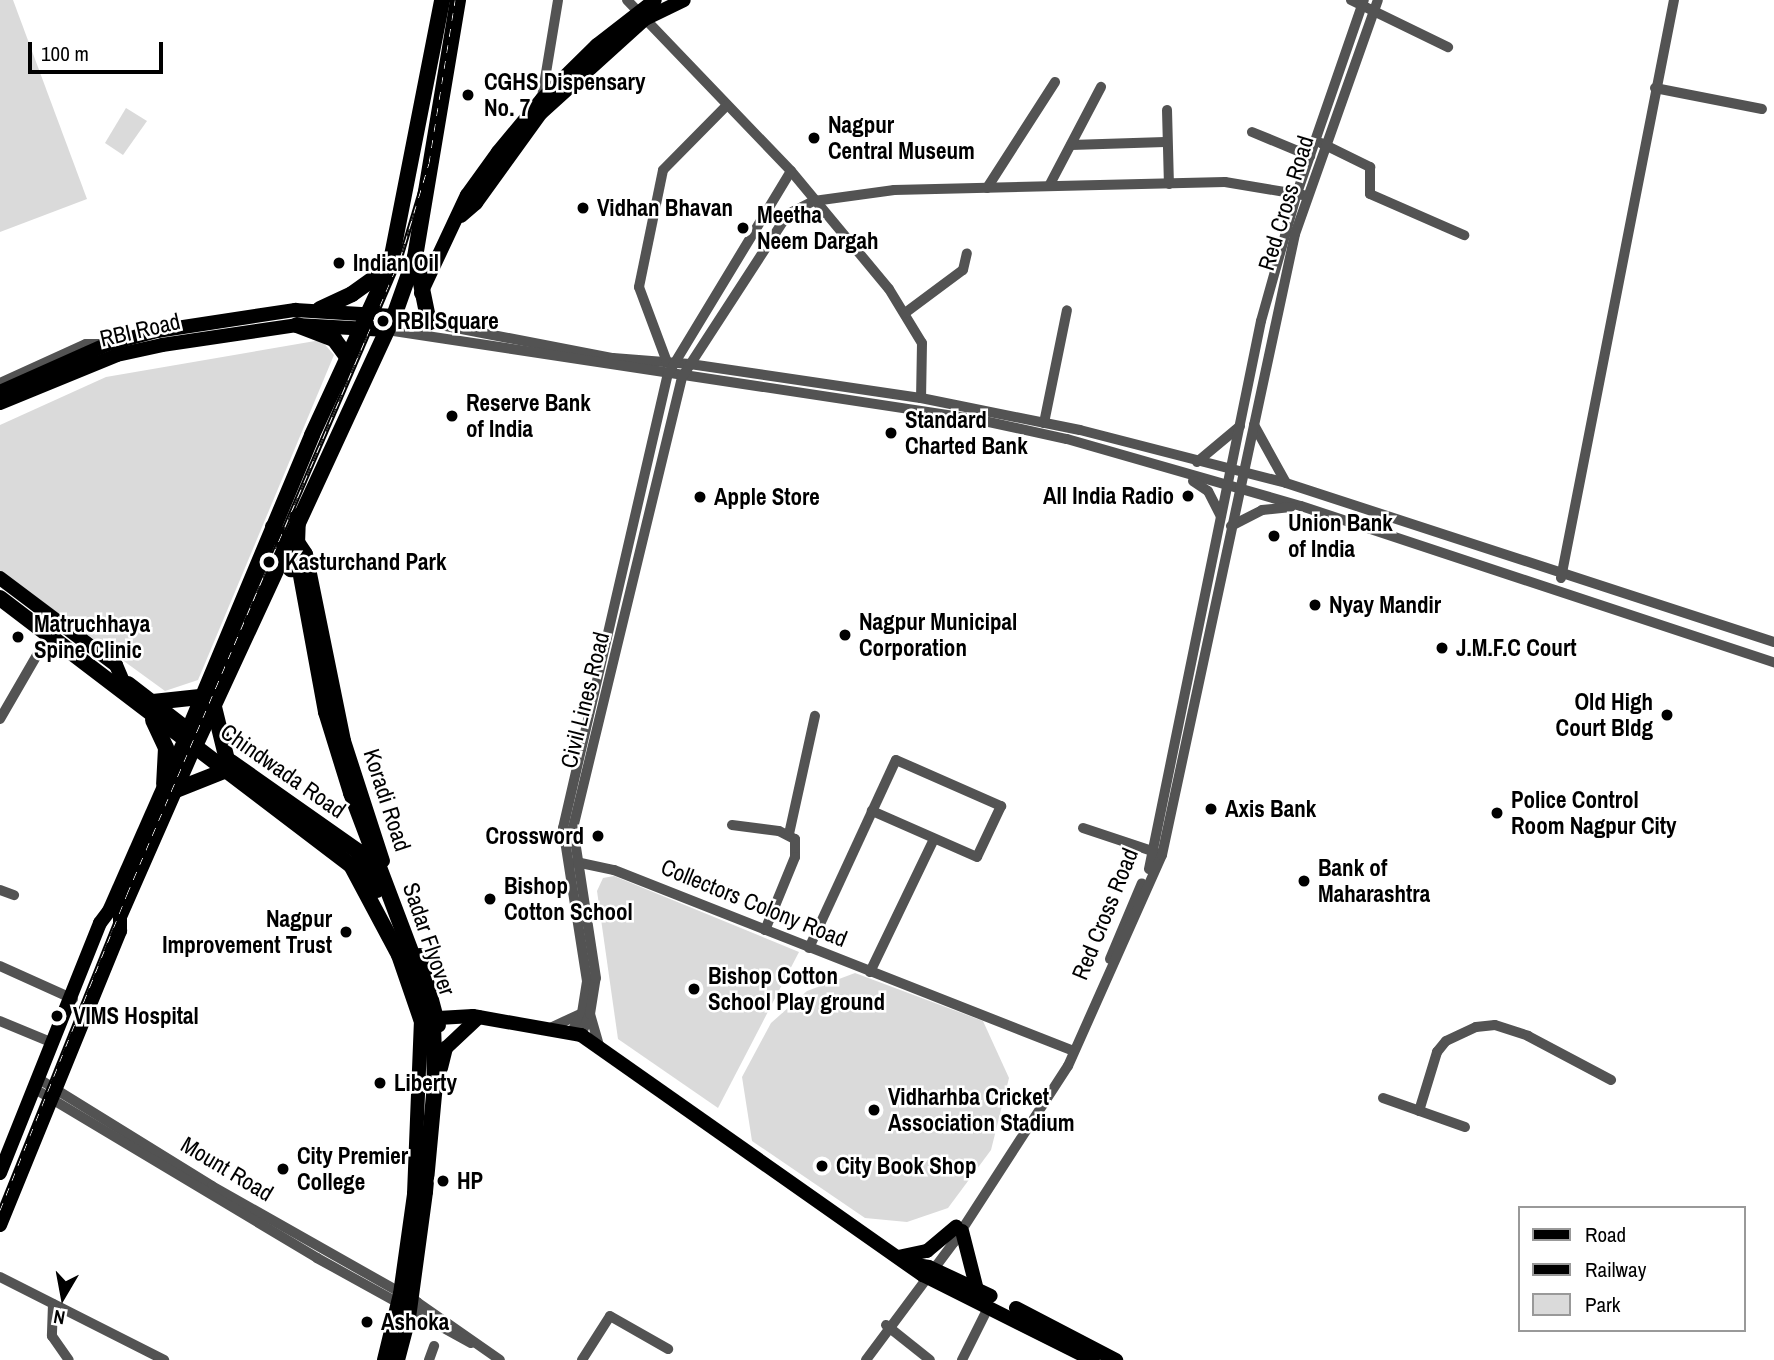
<!DOCTYPE html>
<html>
<head>
<meta charset="utf-8">
<style>
  body { margin:0 }
  #map { position:relative; width:1774px; height:1360px; overflow:hidden; background:#fff; font-family:"Archivo Narrow",sans-serif }
  div>[style] { position:absolute }
  [style*='--x'] { left:calc(var(--x)*1px); top:calc(var(--y)*1px); width:calc(var(--w)*1px); rotate:calc(var(--a)*1deg) }
  .green>* { inset:0; background:#dadada }
  .minor>* { height:10px; margin:-5px; padding:0 5px; transform-origin:5px; border-radius:5px; background:#535353 }
  .major>* { height:14px; margin:-7px; padding:0 7px; transform-origin:7px; border-radius:7px; background:#000 }
  .highway>* { height:16px; margin:-8px; padding:0 8px; transform-origin:8px; border-radius:8px; background:#000 }
  .rail>* { height:5px; margin-top:-2.5px; transform-origin:0; background:repeating-linear-gradient(90deg,#fff 0 8px,#000 0 16px); box-sizing:border-box; border-block:2px solid #000 }
  .dots>* { width:19px; height:19px; translate:-50% -50%; box-sizing:border-box; border:4px solid #fff; border-radius:50% }
  span { translate:-50% -50%; white-space:nowrap; text-align:center; line-height:1.15; -webkit-text-stroke:5px #fff; paint-order:stroke }
  .poi-label { font-size:23px; color:#000; font-weight:700 }
  .left { translate:0 -50%; text-align:left }
  .right { translate:-100% -50%; text-align:right }
  .street-label { font-size:23px; color:#000 }
  .legend { position:absolute; left:1518px; top:1206px; width:228px; height:126px; box-sizing:border-box; background:#fff; border:2px solid #999; margin:0; padding:9px 12px; list-style:none; font-size:21px; color:#000 }
  .legend li { display:flex; align-items:center; gap:14px; height:35px }
  .legend b { width:35px; border:2px solid #999 }
  .north { position:absolute; left:28px; top:1262px; width:70px; height:70px; -webkit-text-stroke:5px #fff; paint-order:stroke; rotate:190deg; font-size:19px; font-weight:700; line-height:28px; text-align:center; color:#000 }
  .north::after { content:''; display:block; margin:auto; width:24px; height:32px; background:#000; clip-path:polygon(50% 0,100% 100%,50% 72%,0 100%) }
  .scale { position:absolute; left:28px; top:42px; width:135px; height:32px; box-sizing:border-box; border:4px solid #000; border-top:0; padding-left:9px; font-size:21px; line-height:24px; white-space:nowrap; color:#000; -webkit-text-stroke:5px #fff; paint-order:stroke }
</style>
</head>
<body>
<div id="map">
  <div class="green">
    <i style="clip-path:polygon(0 0,13px 0,87px 199px,0 232px)"></i>
    <i style="clip-path:polygon(126px 108px,147px 121px,123px 155px,105px 143px)"></i>
    <i style="clip-path:polygon(321px 340px,334px 355px,198px 680px,165px 691px,0 571px,0 425px,106px 377px)"></i>
    <i style="clip-path:polygon(614px 876px,799px 952px,718px 1108px,618px 1039px,597px 891px,603px 878px)"></i>
    <i style="clip-path:polygon(855px 973px,983px 1021px,1009px 1078px,991px 1150px,948px 1208px,907px 1222px,865px 1218px,752px 1141px,742px 1077px,771px 1023px,807px 991px)"></i>
  </div>
  <div class="minor">
    <i style="--x:627;--y:0;--w:237;--a:46.2"></i>
    <i style="--x:791;--y:171;--w:153;--a:50.3"></i>
    <i style="--x:889;--y:289;--w:63;--a:58.6"></i>
    <i style="--x:922;--y:343;--w:55;--a:91"></i>
    <i style="--x:1351;--y:0;--w:108;--a:25.9"></i>
    <i style="--x:1655;--y:88;--w:109;--a:11.1"></i>
    <i style="--x:541;--y:103;--w:104;--a:-80.6"></i>
    <i style="--x:1167;--y:110;--w:74;--a:88.5"></i>
    <i style="--x:1252;--y:132;--w:63;--a:22.5"></i>
    <i style="--x:1321;--y:143;--w:55;--a:26.1"></i>
    <i style="--x:1370;--y:167;--w:27;--a:90"></i>
    <i style="--x:1370;--y:194;--w:103;--a:23.6"></i>
    <i style="--x:1071;--y:145;--w:94;--a:-1.8"></i>
    <i style="--x:1049;--y:186;--w:112;--a:-62.3"></i>
    <i style="--x:987;--y:188;--w:126;--a:-57.3"></i>
    <i style="--x:905;--y:313;--w:72;--a:-36.6"></i>
    <i style="--x:963;--y:270;--w:17;--a:-77"></i>
    <i style="--x:394;--y:316;--w:223;--a:10.9"></i>
    <i style="--x:613;--y:358;--w:77;--a:4.5"></i>
    <i style="--x:690;--y:364;--w:233;--a:8.4"></i>
    <i style="--x:921;--y:398;--w:162;--a:11.4"></i>
    <i style="--x:1080;--y:430;--w:213;--a:14.4"></i>
    <i style="--x:1286;--y:483;--w:513;--a:18.05"></i>
    <i style="--x:387;--y:330;--w:595;--a:8.61"></i>
    <i style="--x:975;--y:419;--w:94;--a:12.3"></i>
    <i style="--x:1067;--y:439;--w:243;--a:16"></i>
    <i style="--x:1301;--y:506;--w:498;--a:18.3"></i>
    <i style="--x:667;--y:362;--w:80;--a:-110.5"></i>
    <i style="--x:639;--y:287;--w:119;--a:-78.4"></i>
    <i style="--x:663;--y:170;--w:91;--a:-45.4"></i>
    <i style="--x:0;--y:383;--w:94;--a:-24.4"></i>
    <i style="--x:86;--y:344;--w:18;--a:0"></i>
    <i style="--x:1044;--y:423;--w:115;--a:-78.5"></i>
    <i style="--x:1254;--y:425;--w:66;--a:61.1"></i>
    <i style="--x:1197;--y:462;--w:56;--a:-39.9"></i>
    <i style="--x:1193;--y:481;--w:18;--a:34"></i>
    <i style="--x:1208;--y:491;--w:28;--a:63"></i>
    <i style="--x:1231;--y:526;--w:35;--a:-27"></i>
    <i style="--x:1262;--y:510;--w:29;--a:-6"></i>
    <i style="--x:1561;--y:578;--w:589;--a:-78.94"></i>
    <i style="--x:0;--y:719;--w:98;--a:-60"></i>
    <i style="--x:732;--y:825;--w:47;--a:7.3"></i>
    <i style="--x:779;--y:831;--w:18;--a:27"></i>
    <i style="--x:795;--y:839;--w:18;--a:90"></i>
    <i style="--x:795;--y:857;--w:79;--a:112.3"></i>
    <i style="--x:1083;--y:828;--w:76;--a:18.4"></i>
    <i style="--x:789;--y:834;--w:121;--a:-77.6"></i>
    <i style="--x:576;--y:862;--w:39;--a:12"></i>
    <i style="--x:614;--y:870;--w:491;--a:21.5"></i>
    <i style="--x:1149;--y:869;--w:559;--a:-78.45"></i>
    <i style="--x:1261;--y:321;--w:133;--a:-74.3"></i>
    <i style="--x:1297;--y:193;--w:204;--a:-70.9"></i>
    <i style="--x:0;--y:890;--w:15;--a:20"></i>
    <i style="--x:809;--y:948;--w:207;--a:-65.2"></i>
    <i style="--x:896;--y:760;--w:115;--a:23.7"></i>
    <i style="--x:1001;--y:806;--w:56;--a:115.2"></i>
    <i style="--x:977;--y:857;--w:115;--a:-156.3"></i>
    <i style="--x:1110;--y:959;--w:82;--a:-67.2"></i>
    <i style="--x:0;--y:966;--w:80;--a:24.3"></i>
    <i style="--x:870;--y:972;--w:148;--a:-64.3"></i>
    <i style="--x:590;--y:1014;--w:35;--a:74"></i>
    <i style="--x:0;--y:1021;--w:57;--a:22.5"></i>
    <i style="--x:548;--y:1029;--w:38;--a:-25"></i>
    <i style="--x:571;--y:1033;--w:23;--a:-61"></i>
    <i style="--x:582;--y:1013;--w:32;--a:-81"></i>
    <i style="--x:587;--y:981;--w:155;--a:-98.9"></i>
    <i style="--x:563;--y:828;--w:466;--a:-77"></i>
    <i style="--x:668;--y:374;--w:237;--a:-58.8"></i>
    <i style="--x:581;--y:1035;--w:23;--a:-67"></i>
    <i style="--x:590;--y:1014;--w:36;--a:-81"></i>
    <i style="--x:596;--y:978;--w:152;--a:-98.7"></i>
    <i style="--x:573;--y:828;--w:464;--a:-76.4"></i>
    <i style="--x:682;--y:377;--w:194;--a:-57"></i>
    <i style="--x:788;--y:214;--w:29;--a:-27"></i>
    <i style="--x:814;--y:201;--w:81;--a:-7.8"></i>
    <i style="--x:894;--y:190;--w:331;--a:-1.4"></i>
    <i style="--x:1225;--y:182;--w:79;--a:9.5"></i>
    <i style="--x:39;--y:1079;--w:203;--a:31.7"></i>
    <i style="--x:212;--y:1186;--w:236;--a:29.5"></i>
    <i style="--x:417;--y:1302;--w:101;--a:34.9"></i>
    <i style="--x:35;--y:1089;--w:329;--a:30.9"></i>
    <i style="--x:317;--y:1258;--w:176;--a:28.9"></i>
    <i style="--x:1383;--y:1098;--w:87;--a:19.5"></i>
    <i style="--x:1419;--y:1111;--w:62;--a:-73"></i>
    <i style="--x:1437;--y:1052;--w:14;--a:-51"></i>
    <i style="--x:1446;--y:1041;--w:33;--a:-25"></i>
    <i style="--x:1476;--y:1027;--w:19;--a:-6"></i>
    <i style="--x:1495;--y:1025;--w:35;--a:18"></i>
    <i style="--x:1528;--y:1036;--w:94;--a:27.9"></i>
    <i style="--x:0;--y:1277;--w:184;--a:26.8"></i>
    <i style="--x:53;--y:1304;--w:32;--a:92"></i>
    <i style="--x:52;--y:1336;--w:29;--a:55"></i>
    <i style="--x:886;--y:1325;--w:56;--a:38.5"></i>
    <i style="--x:429;--y:1360;--w:15;--a:-70"></i>
    <i style="--x:582;--y:1360;--w:52;--a:-57.5"></i>
    <i style="--x:610;--y:1316;--w:67;--a:29.6"></i>
    <i style="--x:866;--y:1360;--w:147;--a:-53.3"></i>
    <i style="--x:954;--y:1242;--w:210;--a:-57.1"></i>
    <i style="--x:1068;--y:1066;--w:231;--a:-66"></i>
    <i style="--x:1162;--y:855;--w:635;--a:-77.91"></i>
    <i style="--x:1295;--y:234;--w:248;--a:-70.5"></i>
    <i style="--x:962;--y:1360;--w:60;--a:-63.4"></i>
  </div>
  <div class="major">
    <i style="--x:461;--y:216;--w:20;--a:-41"></i>
    <i style="--x:476;--y:203;--w:111;--a:-54.2"></i>
    <i style="--x:541;--y:113;--w:140;--a:-42.1"></i>
    <i style="--x:645;--y:19;--w:43;--a:-26"></i>
    <i style="--x:421;--y:293;--w:108;--a:-64.9"></i>
    <i style="--x:467;--y:195;--w:53;--a:-54.2"></i>
    <i style="--x:498;--y:152;--w:69;--a:-50.3"></i>
    <i style="--x:542;--y:99;--w:77;--a:-44.5"></i>
    <i style="--x:597;--y:45;--w:73;--a:-37.8"></i>
    <i style="--x:0;--y:392;--w:118;--a:-24"></i>
    <i style="--x:108;--y:344;--w:51;--a:-14.9"></i>
    <i style="--x:157;--y:331;--w:140;--a:-8.7"></i>
    <i style="--x:295;--y:310;--w:99;--a:3.5"></i>
    <i style="--x:0;--y:403;--w:126;--a:-22.3"></i>
    <i style="--x:117;--y:355;--w:46;--a:-12.5"></i>
    <i style="--x:162;--y:345;--w:136;--a:-8.4"></i>
    <i style="--x:297;--y:325;--w:90;--a:3.2"></i>
    <i style="--x:298;--y:542;--w:14;--a:56"></i>
    <i style="--x:306;--y:554;--w:191;--a:78.5"></i>
    <i style="--x:344;--y:741;--w:126;--a:72"></i>
    <i style="--x:0;--y:578;--w:145;--a:36.9"></i>
    <i style="--x:116;--y:665;--w:15;--a:67"></i>
    <i style="--x:420;--y:955;--w:73;--a:75"></i>
    <i style="--x:441;--y:1068;--w:21;--a:-76"></i>
    <i style="--x:446;--y:1048;--w:45;--a:-43.2"></i>
    <i style="--x:0;--y:1173;--w:269;--a:-68.2"></i>
    <i style="--x:100;--y:923;--w:15;--a:-53"></i>
    <i style="--x:109;--y:911;--w:188;--a:-66.2"></i>
    <i style="--x:0;--y:1225;--w:318;--a:-67.8"></i>
    <i style="--x:120;--y:931;--w:14;--a:-90"></i>
    <i style="--x:120;--y:917;--w:187;--a:-66.3"></i>
    <i style="--x:962;--y:1231;--w:61;--a:75.7"></i>
    <i style="--x:898;--y:1257;--w:30;--a:-12"></i>
    <i style="--x:927;--y:1251;--w:38;--a:-40"></i>
    <i style="--x:910;--y:1264;--w:19;--a:9"></i>
    <i style="--x:929;--y:1267;--w:68;--a:25.1"></i>
    <i style="--x:1016;--y:1308;--w:113;--a:27.5"></i>
    <i style="--x:384;--y:1360;--w:68;--a:-76.4"></i>
    <i style="--x:400;--y:1294;--w:101;--a:-82"></i>
    <i style="--x:414;--y:1194;--w:175;--a:-87.7"></i>
    <i style="--x:421;--y:1019;--w:52;--a:-3.3"></i>
    <i style="--x:473;--y:1016;--w:110;--a:10"></i>
    <i style="--x:581;--y:1035;--w:418;--a:35.1"></i>
    <i style="--x:923;--y:1275;--w:190;--a:26.6"></i>
  </div>
  <div class="highway">
    <i style="--x:416;--y:259;--w:65;--a:78.5"></i>
    <i style="--x:320;--y:309;--w:35;--a:-25"></i>
    <i style="--x:352;--y:294;--w:43;--a:-35.5"></i>
    <i style="--x:297;--y:325;--w:40;--a:21"></i>
    <i style="--x:334;--y:339;--w:24;--a:54"></i>
    <i style="--x:298;--y:516;--w:38;--a:92"></i>
    <i style="--x:297;--y:554;--w:161;--a:79.6"></i>
    <i style="--x:326;--y:712;--w:85;--a:72.8"></i>
    <i style="--x:351;--y:793;--w:187;--a:69.3"></i>
    <i style="--x:417;--y:968;--w:58;--a:74.1"></i>
    <i style="--x:433;--y:1024;--w:60;--a:88.1"></i>
    <i style="--x:435;--y:1084;--w:108;--a:95.3"></i>
    <i style="--x:425;--y:1192;--w:127;--a:97.7"></i>
    <i style="--x:408;--y:1318;--w:43;--a:104.7"></i>
    <i style="--x:273;--y:527;--w:21;--a:55"></i>
    <i style="--x:285;--y:544;--w:26;--a:77"></i>
    <i style="--x:0;--y:598;--w:441;--a:37.3"></i>
    <i style="--x:351;--y:865;--w:102;--a:61.9"></i>
    <i style="--x:399;--y:955;--w:68;--a:71"></i>
    <i style="--x:128;--y:684;--w:72;--a:37.7"></i>
    <i style="--x:153;--y:702;--w:47;--a:-6.1"></i>
    <i style="--x:214;--y:707;--w:55;--a:76.2"></i>
    <i style="--x:153;--y:720;--w:31;--a:65"></i>
    <i style="--x:166;--y:748;--w:36;--a:93"></i>
    <i style="--x:185;--y:739;--w:329;--a:-67.3"></i>
    <i style="--x:312;--y:435;--w:186;--a:-65.2"></i>
    <i style="--x:390;--y:266;--w:271;--a:-78.9"></i>
    <i style="--x:195;--y:746;--w:474;--a:-65.2"></i>
    <i style="--x:394;--y:316;--w:63;--a:-70.4"></i>
    <i style="--x:415;--y:257;--w:261;--a:-80.5"></i>
    <i style="--x:231;--y:762;--w:156;--a:35.1"></i>
    <i style="--x:359;--y:852;--w:42;--a:64.7"></i>
    <i style="--x:176;--y:790;--w:52;--a:-21.6"></i>
  </div>
  <div class="rail">
    <i style="--x:0;--y:1210;--w:341;--a:-68.1"></i>
    <i style="--x:127;--y:894;--w:691;--a:-66.74"></i>
    <i style="--x:400;--y:259;--w:100;--a:-73.2"></i>
    <i style="--x:429;--y:163;--w:165;--a:-80.9"></i>
  </div>
  <div class="dots">
    <i style="left:468px;top:95px;background:#000"></i>
    <i style="left:814px;top:138px;background:#000"></i>
    <i style="left:583px;top:208px;background:#000"></i>
    <i style="left:743px;top:228px;background:#000"></i>
    <i style="left:339px;top:263px;background:#000"></i>
    <i style="left:383px;top:321px;background:#000"></i>
    <i style="left:452px;top:416px;background:#000"></i>
    <i style="left:891px;top:433px;background:#000"></i>
    <i style="left:1188px;top:496px;background:#000"></i>
    <i style="left:700px;top:497px;background:#000"></i>
    <i style="left:1274px;top:536px;background:#000"></i>
    <i style="left:269px;top:562px;background:#000"></i>
    <i style="left:1315px;top:605px;background:#000"></i>
    <i style="left:845px;top:635px;background:#000"></i>
    <i style="left:18px;top:637px;background:#000"></i>
    <i style="left:1442px;top:648px;background:#000"></i>
    <i style="left:1667px;top:715px;background:#000"></i>
    <i style="left:1211px;top:809px;background:#000"></i>
    <i style="left:1497px;top:813px;background:#000"></i>
    <i style="left:598px;top:836px;background:#000"></i>
    <i style="left:1304px;top:881px;background:#000"></i>
    <i style="left:490px;top:899px;background:#000"></i>
    <i style="left:346px;top:932px;background:#000"></i>
    <i style="left:694px;top:989px;background:#000"></i>
    <i style="left:57px;top:1016px;background:#000"></i>
    <i style="left:380px;top:1083px;background:#000"></i>
    <i style="left:874px;top:1110px;background:#000"></i>
    <i style="left:822px;top:1166px;background:#000"></i>
    <i style="left:283px;top:1169px;background:#000"></i>
    <i style="left:443px;top:1181px;background:#000"></i>
    <i style="left:367px;top:1322px;background:#000"></i>
  </div>
  <div class="poi-label">
    <span class="left" style="left:484px;top:95px">CGHS Dispensary<br>No. 7</span>
    <span class="left" style="left:828px;top:138px">Nagpur<br>Central Museum</span>
    <span class="left" style="left:597px;top:208px">Vidhan Bhavan</span>
    <span class="left" style="left:757px;top:228px">Meetha<br>Neem Dargah</span>
    <span class="left" style="left:353px;top:263px">Indian Oil</span>
    <span class="left" style="left:397px;top:321px">RBI Square</span>
    <span class="left" style="left:466px;top:416px">Reserve Bank<br>of India</span>
    <span class="left" style="left:905px;top:433px">Standard<br>Charted Bank</span>
    <span class="right" style="left:1174px;top:496px">All India Radio</span>
    <span class="left" style="left:714px;top:497px">Apple Store</span>
    <span class="left" style="left:1288px;top:536px">Union Bank<br>of India</span>
    <span class="left" style="left:285px;top:562px">Kasturchand Park</span>
    <span class="left" style="left:1329px;top:605px">Nyay Mandir</span>
    <span class="left" style="left:859px;top:635px">Nagpur Municipal<br>Corporation</span>
    <span class="left" style="left:34px;top:637px">Matruchhaya<br>Spine Clinic</span>
    <span class="left" style="left:1456px;top:648px">J.M.F.C Court</span>
    <span class="right" style="left:1653px;top:715px">Old High<br>Court Bldg</span>
    <span class="left" style="left:1511px;top:813px">Police Control<br>Room Nagpur City</span>
    <span class="left" style="left:1225px;top:809px">Axis Bank</span>
    <span class="right" style="left:584px;top:836px">Crossword</span>
    <span class="left" style="left:1318px;top:881px">Bank of<br>Maharashtra</span>
    <span class="left" style="left:504px;top:899px">Bishop<br>Cotton School</span>
    <span class="right" style="left:332px;top:932px">Nagpur<br>Improvement Trust</span>
    <span class="left" style="left:708px;top:989px">Bishop Cotton<br>School Play ground</span>
    <span class="left" style="left:73px;top:1016px">VIMS Hospital</span>
    <span class="left" style="left:394px;top:1083px">Liberty</span>
    <span class="left" style="left:888px;top:1110px">Vidharhba Cricket<br>Association Stadium</span>
    <span class="left" style="left:297px;top:1169px">City Premier<br>College</span>
    <span class="left" style="left:836px;top:1166px">City Book Shop</span>
    <span class="left" style="left:457px;top:1181px">HP</span>
    <span class="left" style="left:381px;top:1322px">Ashoka</span>
  </div>
  <div class="street-label">
    <span style="left:1286px;top:203px;rotate:-73deg">Red Cross Road</span>
    <span style="left:140px;top:330px;rotate:-13deg">RBI Road</span>
    <span style="left:585px;top:700px;rotate:-76deg">Civil Lines Road</span>
    <span style="left:283px;top:771px;rotate:35deg">Chindwada Road</span>
    <span style="left:387px;top:800px;rotate:72deg">Koradi Road</span>
    <span style="left:754px;top:903px;rotate:22deg">Collectors Colony Road</span>
    <span style="left:1105px;top:914px;rotate:-68deg">Red Cross Road</span>
    <span style="left:429px;top:939px;rotate:71deg">Sadar Flyover</span>
    <span style="left:227px;top:1169px;rotate:31deg">Mount Road</span>
  </div>
  <ul class="legend">
  <li><b style="height:9px;background:#000"></b>Road</li>
  <li><b style="height:9px;background:#000"></b>Railway</li>
  <li><b style="height:19px;background:#dadada"></b>Park</li>
  </ul>
  <div class="north">N</div>
  <div class="scale">100 m</div>
</div>
</body>
</html>
